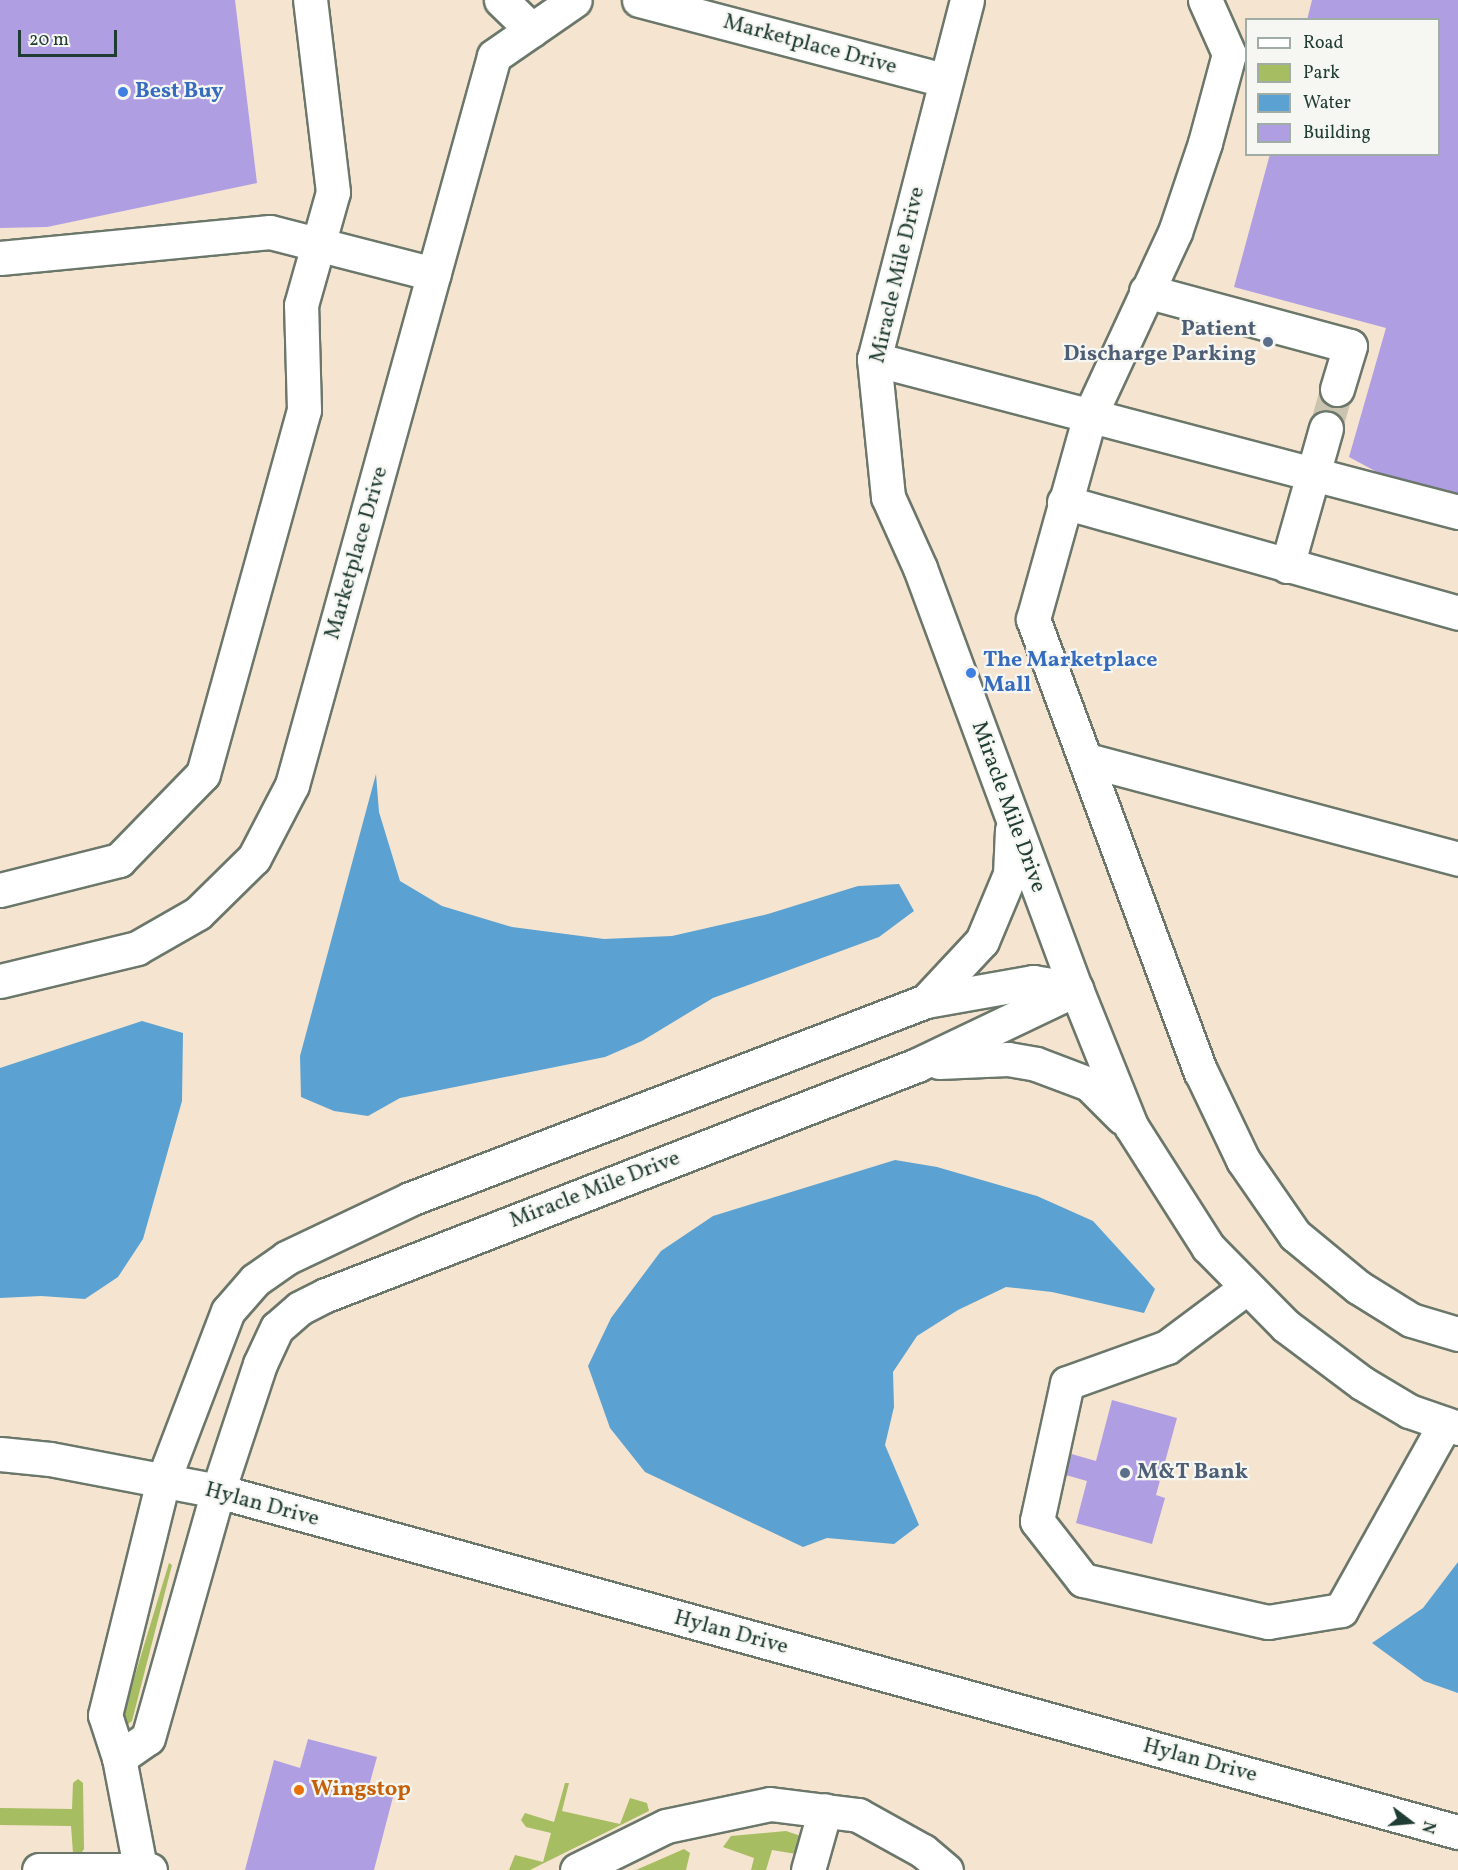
<!DOCTYPE html>
<html>
<head>
<meta charset="utf-8">
<style>
  body { margin:0 }
  #map { position:relative; width:1458px; height:1870px; overflow:hidden; background:#f5e4cf; font-family:Vollkorn,serif }
  div>[style] { position:absolute }
  [style*='--x'] { left:calc(var(--x)*1px); top:calc(var(--y)*1px); width:calc(var(--w)*1px); rotate:calc(var(--a)*1deg) }
  .green>* { inset:0; background:#a7bd61 }
  .water>* { inset:0; background:#5ba2d2 }
  .building>* { inset:0; background:#b09ee3 }
  .minor-tunnel>* { height:33px; margin-top:-16.5px; transform-origin:0; background:repeating-linear-gradient(90deg,#cac3b0 0 33px,transparent 0 49px) }
  .roads { filter:drop-shadow(2px 0 #6a776a) drop-shadow(-2px 0 #6a776a) drop-shadow(0 2px #6a776a) drop-shadow(0 -2px #6a776a) }
  .minor>* { height:33px; margin:-16.5px; padding:0 16.5px; transform-origin:16.5px; border-radius:16.5px; background:#fff }
  .major>* { height:33px; margin:-16.5px; padding:0 16.5px; transform-origin:16.5px; border-radius:16.5px; background:#fff }
  .dots>* { width:16px; height:16px; translate:-50% -50%; box-sizing:border-box; border:3px solid #f6f6f2; border-radius:50% }
  span { translate:-50% -50%; white-space:nowrap; text-align:center; line-height:1.15; -webkit-text-stroke:4.5px #f6f6f2; paint-order:stroke }
  .street-label { font-size:22px; color:#1f3d34 }
  .shop-label { font-size:22px; color:#366cbe; font-weight:700 }
  .left { translate:0 -50%; text-align:left }
  .service-label { font-size:22px; color:#4e5e75; font-weight:700 }
  .right { translate:-100% -50%; text-align:right }
  .food-label { font-size:22px; color:#c56008; font-weight:700 }
  .legend { position:absolute; left:1245px; top:18px; width:195px; height:138px; box-sizing:border-box; background:#f6f6f2; border:2px solid #a0aca6; margin:0; padding:8px 10px; list-style:none; font-size:18px; color:#1f3d34 }
  .legend li { display:flex; align-items:center; gap:12px; height:30px }
  .legend b { width:30px; border:2px solid #a0aca6 }
  .north { position:absolute; left:1380px; top:1792px; width:60px; height:60px; -webkit-text-stroke:4px #f6f6f2; paint-order:stroke; rotate:106deg; font-size:16px; font-weight:700; line-height:24px; text-align:center; color:#1f3d34 }
  .north::after { content:''; display:block; margin:auto; width:21px; height:27px; background:#1f3d34; clip-path:polygon(50% 0,100% 100%,50% 72%,0 100%) }
  .scale { position:absolute; left:18px; top:30px; width:99px; height:27px; box-sizing:border-box; border:3px solid #1f3d34; border-top:0; padding-left:8px; font-size:18px; line-height:21px; white-space:nowrap; color:#1f3d34; -webkit-text-stroke:4px #f6f6f2; paint-order:stroke }
</style>
</head>
<body>
<div id="map">
  <div class="green">
    <i style="clip-path:polygon(169px 1563px,172px 1565px,132px 1721px,127px 1725px,122px 1718px)"></i>
    <i style="clip-path:polygon(78px 1779px,83px 1783px,84px 1849px,80px 1855px,73px 1853px,71px 1826px,0 1825px,0 1808px,72px 1809px,73px 1783px)"></i>
    <i style="clip-path:polygon(565px 1783px,569px 1783px,562px 1811px,620px 1824px,630px 1798px,647px 1803px,649px 1811px,530px 1870px,509px 1870px,515px 1855px,543px 1862px,551px 1833px,526px 1827px,521px 1820px,525px 1813px,554px 1822px)"></i>
    <i style="clip-path:polygon(786px 1831px,804px 1837px,802px 1855px,772px 1850px,766px 1870px,751px 1870px,754px 1858px,723px 1847px,731px 1836px)"></i>
    <i style="clip-path:polygon(684px 1849px,690px 1853px,686px 1870px,636px 1870px)"></i>
  </div>
  <div class="water">
    <i style="clip-path:polygon(376px 774px,379px 812px,400px 881px,442px 906px,512px 927px,604px 939px,672px 936px,768px 914px,858px 886px,899px 884px,914px 911px,879px 937px,713px 998px,642px 1041px,605px 1057px,400px 1098px,368px 1116px,334px 1111px,301px 1097px,300px 1056px)"></i>
    <i style="clip-path:polygon(142px 1021px,183px 1033px,182px 1101px,143px 1239px,118px 1277px,85px 1299px,41px 1296px,0 1298px,0 1068px)"></i>
    <i style="clip-path:polygon(895px 1160px,937px 1167px,1037px 1196px,1093px 1221px,1155px 1289px,1144px 1313px,1052px 1292px,1006px 1287px,958px 1310px,917px 1336px,893px 1372px,894px 1407px,885px 1445px,919px 1525px,894px 1544px,827px 1538px,803px 1547px,645px 1472px,610px 1428px,588px 1366px,611px 1318px,661px 1251px,713px 1216px)"></i>
    <i style="clip-path:polygon(1458px 1562px,1458px 1693px,1424px 1681px,1372px 1643px,1423px 1608px)"></i>
  </div>
  <div class="building">
    <i style="clip-path:polygon(0 0,235px 0,257px 183px,47px 227px,0 228px)"></i>
    <i style="clip-path:polygon(1312px 0,1458px 0,1458px 504px,1403px 486px,1349px 457px,1386px 328px,1234px 287px,1270px 154px,1438px 154px,1438px 20px,1307px 20px)"></i>
    <i style="clip-path:polygon(1112px 1400px,1177px 1418px,1156px 1495px,1165px 1498px,1152px 1544px,1076px 1523px,1087px 1481px,1055px 1472px,1061px 1451px,1096px 1461px)"></i>
    <i style="clip-path:polygon(308px 1739px,377px 1757px,369px 1786px,394px 1793px,374px 1870px,245px 1870px,274px 1760px,300px 1768px)"></i>
  </div>
  <div class="minor-tunnel">
    <i style="--x:1326;--y:428;--w:41;--a:-74.2"></i>
  </div>
  <div class="roads">
    <div class="minor">
      <i style="--x:501;--y:0;--w:43;--a:44.1"></i>
      <i style="--x:639;--y:0;--w:316;--a:14.7"></i>
      <i style="--x:967;--y:0;--w:371;--a:104.5"></i>
      <i style="--x:874;--y:359;--w:139;--a:84.2"></i>
      <i style="--x:888;--y:497;--w:78;--a:65.7"></i>
      <i style="--x:920;--y:568;--w:449;--a:69.7"></i>
      <i style="--x:1076;--y:989;--w:148;--a:68.1"></i>
      <i style="--x:1131;--y:1126;--w:143;--a:57.5"></i>
      <i style="--x:1208;--y:1247;--w:111;--a:45.4"></i>
      <i style="--x:1286;--y:1326;--w:95;--a:36.9"></i>
      <i style="--x:1362;--y:1383;--w:55;--a:30.8"></i>
      <i style="--x:1409;--y:1411;--w:52;--a:19.1"></i>
      <i style="--x:1205;--y:0;--w:59;--a:66"></i>
      <i style="--x:1229;--y:54;--w:92;--a:105.1"></i>
      <i style="--x:1205;--y:143;--w:94;--a:108.6"></i>
      <i style="--x:1175;--y:232;--w:202;--a:114.9"></i>
      <i style="--x:1090;--y:415;--w:212;--a:105.6"></i>
      <i style="--x:1033;--y:619;--w:483;--a:69.7"></i>
      <i style="--x:1201;--y:1072;--w:98;--a:64.5"></i>
      <i style="--x:1243;--y:1160;--w:91;--a:55.3"></i>
      <i style="--x:1295;--y:1235;--w:82;--a:39.5"></i>
      <i style="--x:1358;--y:1287;--w:62;--a:31.9"></i>
      <i style="--x:1411;--y:1320;--w:49;--a:16.6"></i>
      <i style="--x:0;--y:258;--w:271;--a:-5.5"></i>
      <i style="--x:270;--y:232;--w:169;--a:14.4"></i>
      <i style="--x:1146;--y:291;--w:211;--a:15.1"></i>
      <i style="--x:1350;--y:346;--w:45;--a:106.8"></i>
      <i style="--x:874;--y:359;--w:604;--a:14.68"></i>
      <i style="--x:1064;--y:502;--w:409;--a:15.7"></i>
      <i style="--x:1287;--y:566;--w:143;--a:-74.2"></i>
      <i style="--x:1087;--y:760;--w:384;--a:14.9"></i>
      <i style="--x:0;--y:890;--w:123;--a:-14.1"></i>
      <i style="--x:119;--y:860;--w:120;--a:-45.7"></i>
      <i style="--x:203;--y:774;--w:378;--a:-74.5"></i>
      <i style="--x:304;--y:410;--w:105;--a:-91.6"></i>
      <i style="--x:301;--y:305;--w:117;--a:-74.2"></i>
      <i style="--x:333;--y:192;--w:193;--a:-96.8"></i>
      <i style="--x:0;--y:981;--w:141;--a:-13.5"></i>
      <i style="--x:137;--y:948;--w:70;--a:-29.8"></i>
      <i style="--x:198;--y:913;--w:78;--a:-44.5"></i>
      <i style="--x:254;--y:858;--w:82;--a:-62.5"></i>
      <i style="--x:292;--y:785;--w:756;--a:-74.51"></i>
      <i style="--x:494;--y:56;--w:98;--a:-34.7"></i>
      <i style="--x:926;--y:1001;--w:82;--a:-47"></i>
      <i style="--x:982;--y:941;--w:73;--a:-67.3"></i>
      <i style="--x:1010;--y:874;--w:44;--a:-87.4"></i>
      <i style="--x:939;--y:1062;--w:69;--a:-2.5"></i>
      <i style="--x:1008;--y:1059;--w:28;--a:10"></i>
      <i style="--x:1036;--y:1064;--w:57;--a:20.7"></i>
      <i style="--x:1089;--y:1084;--w:47;--a:45"></i>
      <i style="--x:1246;--y:1288;--w:99;--a:143.2"></i>
      <i style="--x:1167;--y:1347;--w:106;--a:160.2"></i>
      <i style="--x:1067;--y:1383;--w:141;--a:102.3"></i>
      <i style="--x:1037;--y:1521;--w:75;--a:52.1"></i>
      <i style="--x:1083;--y:1580;--w:190;--a:12.8"></i>
      <i style="--x:1268;--y:1622;--w:74;--a:-9.3"></i>
      <i style="--x:1341;--y:1610;--w:213;--a:-60.8"></i>
      <i style="--x:119;--y:1758;--w:35;--a:-35"></i>
      <i style="--x:148;--y:1738;--w:257;--a:-74.2"></i>
      <i style="--x:218;--y:1491;--w:134;--a:-71.7"></i>
      <i style="--x:260;--y:1364;--w:40;--a:-65"></i>
      <i style="--x:277;--y:1328;--w:30;--a:-41"></i>
      <i style="--x:300;--y:1308;--w:29;--a:-27"></i>
      <i style="--x:326;--y:1295;--w:634;--a:-21.26"></i>
      <i style="--x:917;--y:1065;--w:176;--a:-25.5"></i>
      <i style="--x:140;--y:1867;--w:111;--a:-100.9"></i>
      <i style="--x:119;--y:1758;--w:45;--a:-108"></i>
      <i style="--x:105;--y:1715;--w:241;--a:-76.1"></i>
      <i style="--x:163;--y:1481;--w:182;--a:-69.1"></i>
      <i style="--x:228;--y:1311;--w:41;--a:-48.9"></i>
      <i style="--x:255;--y:1280;--w:38;--a:-35"></i>
      <i style="--x:286;--y:1258;--w:137;--a:-25.4"></i>
      <i style="--x:410;--y:1199;--w:553;--a:-20.99"></i>
      <i style="--x:926;--y:1001;--w:109;--a:-10.1"></i>
      <i style="--x:1033;--y:982;--w:44;--a:9.2"></i>
      <i style="--x:39;--y:1870;--w:111;--a:0"></i>
      <i style="--x:577;--y:1870;--w:99;--a:-26.3"></i>
      <i style="--x:666;--y:1826;--w:106;--a:-11.9"></i>
      <i style="--x:770;--y:1804;--w:89;--a:7.1"></i>
      <i style="--x:858;--y:1815;--w:74;--a:29"></i>
      <i style="--x:923;--y:1851;--w:30;--a:40"></i>
      <i style="--x:808;--y:1870;--w:62;--a:-74.2"></i>
    </div>
    <div class="major">
      <i style="--x:0;--y:1454;--w:50;--a:5.7"></i>
      <i style="--x:50;--y:1459;--w:171;--a:10.8"></i>
      <i style="--x:218;--y:1491;--w:1286;--a:15.38"></i>
    </div>
  </div>
  <div class="dots">
    <i style="left:123px;top:92px;background:#3f7fe0"></i>
    <i style="left:1268px;top:342px;background:#5c6f8a"></i>
    <i style="left:971px;top:673px;background:#3f7fe0"></i>
    <i style="left:1125px;top:1473px;background:#5c6f8a"></i>
    <i style="left:299px;top:1790px;background:#e8710a"></i>
  </div>
  <div class="street-label">
    <span style="left:810px;top:45px;rotate:15deg">Marketplace Drive</span>
    <span style="left:898px;top:275px;rotate:-77deg">Miracle Mile Drive</span>
    <span style="left:357px;top:553px;rotate:-74deg">Marketplace Drive</span>
    <span style="left:1008px;top:807px;rotate:70deg">Miracle Mile Drive</span>
    <span style="left:595px;top:1190px;rotate:-21deg">Miracle Mile Drive</span>
    <span style="left:262px;top:1505px;rotate:15deg">Hylan Drive</span>
    <span style="left:731px;top:1633px;rotate:15deg">Hylan Drive</span>
    <span style="left:1200px;top:1761px;rotate:15deg">Hylan Drive</span>
  </div>
  <div class="shop-label">
    <span class="left" style="left:135px;top:92px">Best Buy</span>
    <span class="left" style="left:983px;top:673px">The Marketplace<br>Mall</span>
  </div>
  <div class="service-label">
    <span class="right" style="left:1256px;top:342px">Patient<br>Discharge Parking</span>
    <span class="left" style="left:1137px;top:1473px">M&amp;T Bank</span>
  </div>
  <div class="food-label">
    <span class="left" style="left:311px;top:1790px">Wingstop</span>
  </div>
  <ul class="legend">
  <li><b style="height:8px;background:#fff"></b>Road</li>
  <li><b style="height:16px;background:#a7bd61"></b>Park</li>
  <li><b style="height:16px;background:#5ba2d2"></b>Water</li>
  <li><b style="height:16px;background:#b09ee3"></b>Building</li>
  </ul>
  <div class="north">N</div>
  <div class="scale">20 m</div>
</div>
</body>
</html>
